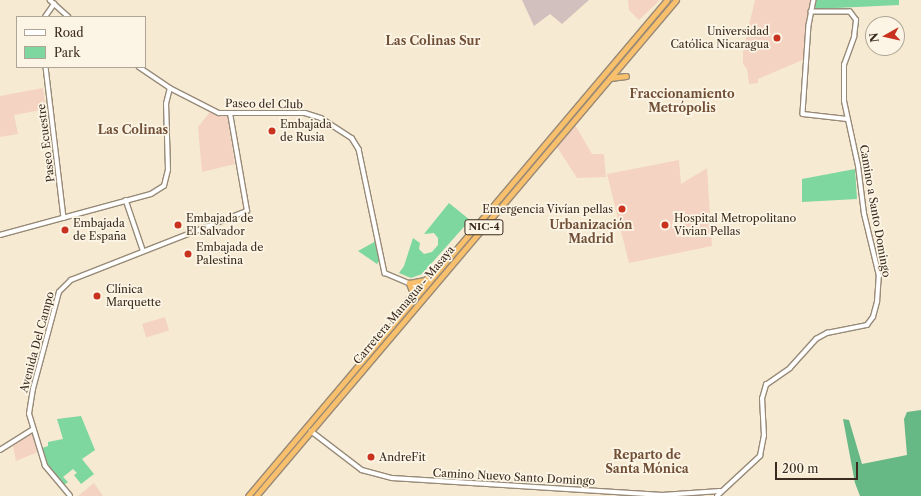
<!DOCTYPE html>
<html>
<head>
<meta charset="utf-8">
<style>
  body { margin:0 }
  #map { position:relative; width:921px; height:496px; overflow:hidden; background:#f6ead2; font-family:"Libre Caslon Text",serif }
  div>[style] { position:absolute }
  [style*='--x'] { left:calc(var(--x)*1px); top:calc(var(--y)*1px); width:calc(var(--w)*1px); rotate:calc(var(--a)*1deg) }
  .built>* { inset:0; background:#f5d3c2; transform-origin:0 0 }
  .industrial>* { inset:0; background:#d1c0bd }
  .green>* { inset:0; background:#7ed79e }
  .forest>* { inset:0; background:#66b885 }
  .roads { filter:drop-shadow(1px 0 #988a78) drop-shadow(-1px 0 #988a78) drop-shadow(0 1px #988a78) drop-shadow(0 -1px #988a78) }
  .minor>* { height:3.5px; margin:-1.75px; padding:0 1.75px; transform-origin:1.75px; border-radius:1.75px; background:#fff }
  .highway>* { height:5px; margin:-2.5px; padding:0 2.5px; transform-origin:2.5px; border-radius:2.5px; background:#f8bf6c }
  .dots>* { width:11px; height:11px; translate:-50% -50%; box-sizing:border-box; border:2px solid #fcf5e5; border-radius:50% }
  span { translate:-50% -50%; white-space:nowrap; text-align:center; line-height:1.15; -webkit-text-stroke:3.5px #fcf5e5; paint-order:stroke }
  .shield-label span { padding:1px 3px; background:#fcf5e5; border:1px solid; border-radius:3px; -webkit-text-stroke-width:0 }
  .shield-label { font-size:10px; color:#3b2a1e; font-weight:700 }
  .poi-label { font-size:11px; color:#3b2a1e }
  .right { translate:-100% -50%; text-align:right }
  .left { translate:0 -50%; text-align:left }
  .street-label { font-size:11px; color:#3b2a1e }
  .neighbourhood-label { font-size:12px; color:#714f37; font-weight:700 }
  .legend { position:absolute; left:16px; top:16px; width:130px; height:52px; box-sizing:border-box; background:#fcf5e5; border:1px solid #afa495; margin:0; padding:5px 7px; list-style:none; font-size:12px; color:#3b2a1e }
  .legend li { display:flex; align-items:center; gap:8px; height:20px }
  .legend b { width:20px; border:1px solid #afa495 }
  .north { position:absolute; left:865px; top:16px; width:40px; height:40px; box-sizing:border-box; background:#fcf5e5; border:1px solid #afa495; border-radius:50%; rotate:262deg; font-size:11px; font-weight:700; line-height:16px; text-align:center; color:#3b2a1e }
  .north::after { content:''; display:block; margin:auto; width:14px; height:18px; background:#c8321e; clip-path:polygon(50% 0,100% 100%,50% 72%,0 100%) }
  .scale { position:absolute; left:775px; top:462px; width:83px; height:18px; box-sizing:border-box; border:2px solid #3b2a1e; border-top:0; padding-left:5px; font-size:12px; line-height:14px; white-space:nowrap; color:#3b2a1e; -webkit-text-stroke:3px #fcf5e5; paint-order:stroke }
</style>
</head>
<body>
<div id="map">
  <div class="built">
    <i style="clip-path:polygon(628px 0,658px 0,659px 1px,639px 20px,629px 10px)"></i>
    <i style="clip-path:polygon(755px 0,810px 0,805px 59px,758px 79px,758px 83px,749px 84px,747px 69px,743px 64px,743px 51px)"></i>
    <i style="clip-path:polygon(43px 88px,46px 109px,14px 115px,18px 134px,0 137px,0 96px)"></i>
    <i style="clip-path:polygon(210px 112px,227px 116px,235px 164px,202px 172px,198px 127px)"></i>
    <i style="clip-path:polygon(575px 125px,592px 154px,604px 154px,606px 177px,577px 178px,557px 147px)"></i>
    <i style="clip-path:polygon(679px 160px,681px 184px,707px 168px,712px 246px,629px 263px,607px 174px)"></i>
    <i style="left:165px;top:317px;width:14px;height:24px;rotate:73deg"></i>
    <i style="clip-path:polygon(32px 433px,38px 452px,16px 461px,13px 446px)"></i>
    <i style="clip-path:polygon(94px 483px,103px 496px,78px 496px)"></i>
  </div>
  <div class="industrial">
    <i style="clip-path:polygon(522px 0,589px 0,562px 24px,550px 14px,534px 26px)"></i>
  </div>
  <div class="green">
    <i style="clip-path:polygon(816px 0,899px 0,899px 5px,815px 9px)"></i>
    <i style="clip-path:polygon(855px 169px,857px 199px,802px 202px,802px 179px)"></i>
    <i style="clip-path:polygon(449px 203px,470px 220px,422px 274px,411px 278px,399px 273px,404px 266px,413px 238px,420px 243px,419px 249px,424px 254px,432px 252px,438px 245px,438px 238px,434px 233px,424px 234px)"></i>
    <i style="clip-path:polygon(376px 241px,379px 242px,381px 259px,377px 264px,358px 251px)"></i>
    <i style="clip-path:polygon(81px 416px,95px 450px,82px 459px,94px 474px,81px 484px,74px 475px,77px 473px,73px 469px,63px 477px,68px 482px,64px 485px,47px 464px,42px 448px,48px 446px,48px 442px,63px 439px,57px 419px)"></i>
  </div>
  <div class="forest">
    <i style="clip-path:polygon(921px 410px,921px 496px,860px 496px,855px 483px,843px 419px,849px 420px,862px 464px,907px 455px,904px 419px,907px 412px)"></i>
  </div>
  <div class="roads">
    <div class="minor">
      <i style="--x:50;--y:0;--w:25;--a:42"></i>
      <i style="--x:814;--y:0;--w:25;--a:101"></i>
      <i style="--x:809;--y:25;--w:89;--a:93.9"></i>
      <i style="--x:803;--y:114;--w:44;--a:6.5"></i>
      <i style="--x:45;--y:17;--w:16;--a:-55"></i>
      <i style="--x:46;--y:67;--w:152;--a:83.2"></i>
      <i style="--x:139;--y:67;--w:37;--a:34"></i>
      <i style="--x:170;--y:88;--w:55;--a:27"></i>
      <i style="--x:219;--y:113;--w:86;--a:0"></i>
      <i style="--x:305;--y:113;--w:17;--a:17"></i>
      <i style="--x:321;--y:118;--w:37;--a:33"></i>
      <i style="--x:352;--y:138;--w:13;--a:58"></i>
      <i style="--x:359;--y:149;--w:127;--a:78.2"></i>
      <i style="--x:385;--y:273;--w:41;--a:22.8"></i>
      <i style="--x:126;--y:200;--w:53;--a:71.2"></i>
      <i style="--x:0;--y:235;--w:156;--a:-15.2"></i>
      <i style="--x:151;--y:194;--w:15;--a:-32"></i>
      <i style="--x:164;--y:186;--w:16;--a:-76"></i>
      <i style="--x:168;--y:170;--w:66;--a:-91.7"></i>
      <i style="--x:166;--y:104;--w:16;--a:-76"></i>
      <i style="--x:311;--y:431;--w:64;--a:37.4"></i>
      <i style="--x:362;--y:470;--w:31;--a:15"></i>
      <i style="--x:392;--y:478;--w:271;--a:3.6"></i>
      <i style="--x:662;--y:495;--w:58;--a:-3.9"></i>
      <i style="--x:0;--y:450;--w:39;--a:-32"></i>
      <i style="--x:70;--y:496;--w:39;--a:-130"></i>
      <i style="--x:45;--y:466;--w:54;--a:-107.1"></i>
      <i style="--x:29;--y:414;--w:25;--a:-81"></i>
      <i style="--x:33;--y:389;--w:100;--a:-75"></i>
      <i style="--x:59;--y:292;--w:17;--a:-45"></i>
      <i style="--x:71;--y:280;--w:189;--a:-21.4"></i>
      <i style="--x:247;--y:211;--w:98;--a:-99.9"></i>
      <i style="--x:717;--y:496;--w:59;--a:-42.9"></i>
      <i style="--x:760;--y:456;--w:20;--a:-79"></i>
      <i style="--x:764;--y:436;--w:37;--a:-93"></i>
      <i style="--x:762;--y:399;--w:15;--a:-74"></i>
      <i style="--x:766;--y:385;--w:29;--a:-35"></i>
      <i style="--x:790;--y:368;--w:39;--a:-48"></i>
      <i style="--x:816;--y:339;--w:13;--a:-29"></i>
      <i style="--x:827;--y:333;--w:41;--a:-11.3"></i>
      <i style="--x:867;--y:325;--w:10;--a:-53"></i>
      <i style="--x:873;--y:317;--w:16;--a:-75"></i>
      <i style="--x:877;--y:302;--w:26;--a:-86"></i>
      <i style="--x:879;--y:276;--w:64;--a:-103.6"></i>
      <i style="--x:864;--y:214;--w:48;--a:-97.1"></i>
      <i style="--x:858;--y:166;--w:66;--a:-102.2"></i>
      <i style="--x:844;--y:101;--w:36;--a:-90"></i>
      <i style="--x:844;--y:65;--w:30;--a:-70"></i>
      <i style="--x:854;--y:37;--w:17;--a:-83"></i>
      <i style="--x:856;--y:20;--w:10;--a:-127"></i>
      <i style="--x:850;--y:12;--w:39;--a:180"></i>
    </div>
    <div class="highway">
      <i style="--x:610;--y:78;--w:16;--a:-7"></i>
      <i style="--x:400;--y:310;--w:21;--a:-51"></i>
      <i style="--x:413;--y:294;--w:12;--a:-110"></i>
      <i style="--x:409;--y:283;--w:16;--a:-11"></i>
      <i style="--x:425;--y:280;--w:21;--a:-47"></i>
      <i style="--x:248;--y:496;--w:649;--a:-49.81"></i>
      <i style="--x:256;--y:496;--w:650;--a:-49.74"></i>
    </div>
  </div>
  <div class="dots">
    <i style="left:777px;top:38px;background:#c8321e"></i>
    <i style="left:272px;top:131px;background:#c8321e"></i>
    <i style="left:622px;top:209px;background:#c8321e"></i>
    <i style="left:178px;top:225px;background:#c8321e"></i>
    <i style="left:665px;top:225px;background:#c8321e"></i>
    <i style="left:65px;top:230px;background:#c8321e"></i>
    <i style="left:188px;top:254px;background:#c8321e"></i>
    <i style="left:97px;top:296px;background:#c8321e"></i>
    <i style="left:371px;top:457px;background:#c8321e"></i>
  </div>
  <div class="shield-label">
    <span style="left:484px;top:227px">NIC-4</span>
  </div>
  <div class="poi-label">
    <span class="right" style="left:769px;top:38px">Universidad<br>Católica Nicaragua</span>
    <span class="left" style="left:280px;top:131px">Embajada<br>de Rusia</span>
    <span class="right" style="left:613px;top:209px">Emergencia Vivían pellas</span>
    <span class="left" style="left:186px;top:225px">Embajada de<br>El Salvador</span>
    <span class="left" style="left:674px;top:225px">Hospital Metropolitano<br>Vivian Pellas</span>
    <span class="left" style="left:73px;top:230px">Embajada<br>de España</span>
    <span class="left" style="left:196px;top:254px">Embajada de<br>Palestina</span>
    <span class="left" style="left:106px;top:296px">Clínica<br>Marquette</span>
    <span class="left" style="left:379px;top:457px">AndreFit</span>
  </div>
  <div class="street-label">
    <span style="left:264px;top:104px;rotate:1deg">Paseo del Club</span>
    <span style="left:46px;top:143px;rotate:-97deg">Paseo Ecuestre</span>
    <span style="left:875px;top:211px;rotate:80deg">Camino a Santo Domingo</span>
    <span style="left:404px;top:305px;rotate:-50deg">Carretera Managua - Masaya</span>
    <span style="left:37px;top:342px;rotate:-75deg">Avenida Del Campo</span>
    <span style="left:514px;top:477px;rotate:3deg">Camino Nuevo Santo Domingo</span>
  </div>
  <div class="neighbourhood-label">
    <span style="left:433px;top:41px">Las Colinas Sur</span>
    <span style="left:682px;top:101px">Fraccionamiento<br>Metrópolis</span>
    <span style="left:133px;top:130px">Las Colinas</span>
    <span style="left:591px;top:232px">Urbanización<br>Madrid</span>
    <span style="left:647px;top:462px">Reparto de<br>Santa Mónica</span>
  </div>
  <ul class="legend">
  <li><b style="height:5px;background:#fff"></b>Road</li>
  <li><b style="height:11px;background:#7ed79e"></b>Park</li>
  </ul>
  <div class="north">N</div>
  <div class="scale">200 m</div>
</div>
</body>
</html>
